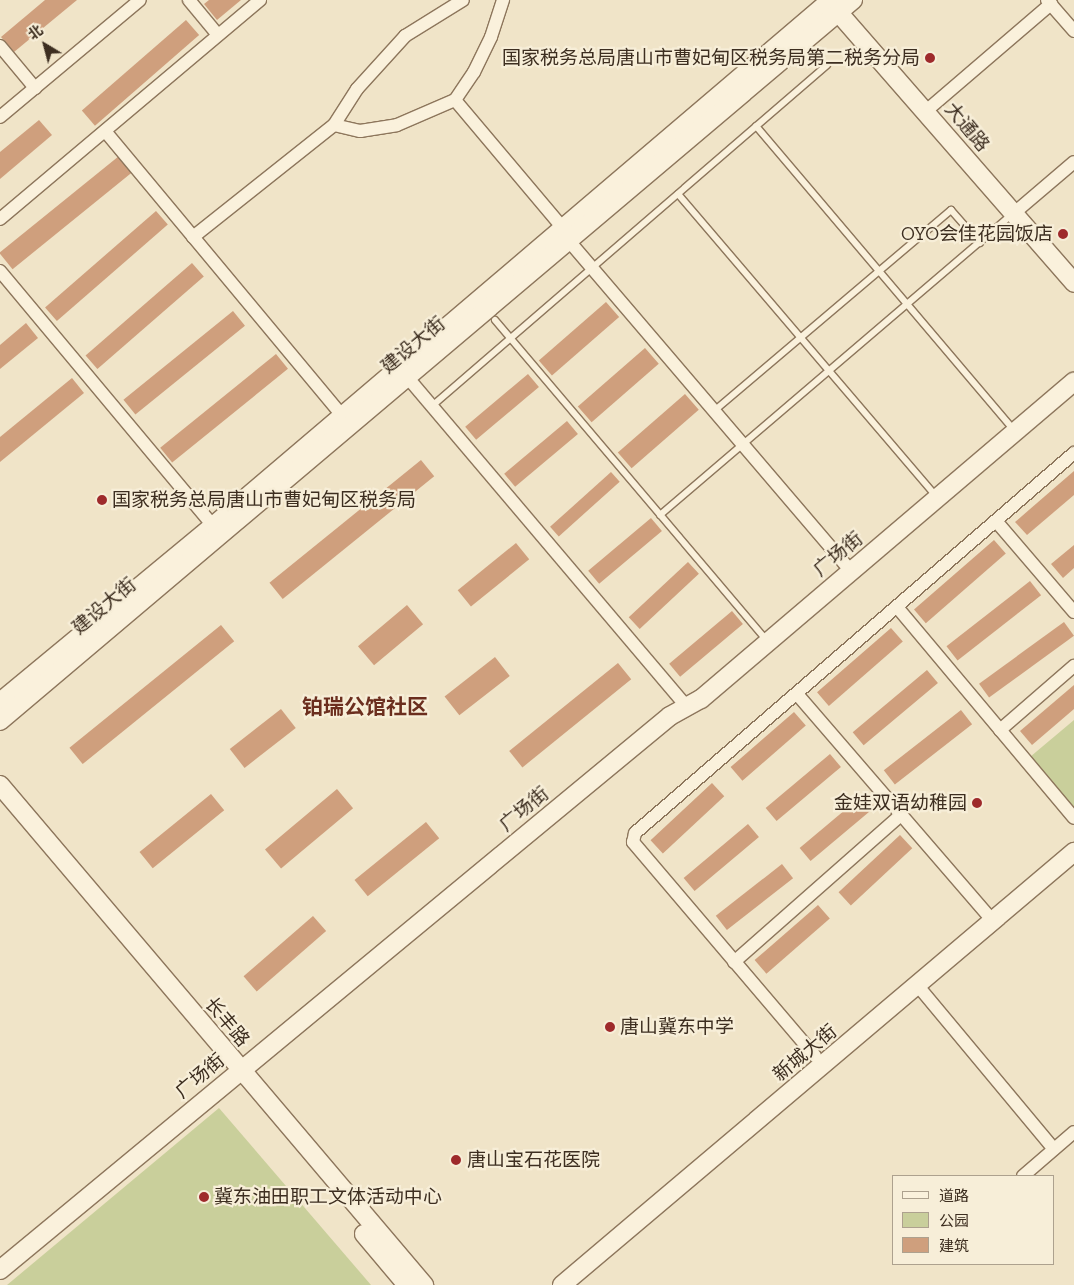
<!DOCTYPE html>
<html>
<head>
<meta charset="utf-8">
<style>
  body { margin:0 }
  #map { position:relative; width:1074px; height:1285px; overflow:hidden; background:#f0e4c8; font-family:"Zilla Slab","Noto Sans SC",serif }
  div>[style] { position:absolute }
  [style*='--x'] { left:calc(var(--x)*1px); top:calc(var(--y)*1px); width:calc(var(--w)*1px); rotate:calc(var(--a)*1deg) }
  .green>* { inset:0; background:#c9cf9b }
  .building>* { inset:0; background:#cf9f7d; transform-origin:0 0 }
  .roads { filter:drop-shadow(1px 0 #8d765c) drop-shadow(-1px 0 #8d765c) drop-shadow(0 1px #8d765c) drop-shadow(0 -1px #8d765c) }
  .lane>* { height:6px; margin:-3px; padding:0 3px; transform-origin:3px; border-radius:3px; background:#faf1dc }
  .street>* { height:12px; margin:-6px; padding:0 6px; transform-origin:6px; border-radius:6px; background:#faf1dc }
  .secondary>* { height:18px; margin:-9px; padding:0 9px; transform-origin:9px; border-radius:9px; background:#faf1dc }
  .dots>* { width:14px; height:14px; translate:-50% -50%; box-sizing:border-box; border:2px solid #f7eed8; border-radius:50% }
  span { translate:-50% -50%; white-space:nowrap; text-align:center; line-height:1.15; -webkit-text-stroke:4.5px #f7eed8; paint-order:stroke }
  .poi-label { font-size:19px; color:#3d2e20 }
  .right { translate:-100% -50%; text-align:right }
  .left { translate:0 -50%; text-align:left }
  .street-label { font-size:19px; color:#3d2e20 }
  .quarter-label { font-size:21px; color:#6b2e1e; font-weight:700 }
  .legend { position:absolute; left:892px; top:1175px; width:162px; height:90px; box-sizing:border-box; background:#f7eed8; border:1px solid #ada18e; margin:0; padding:6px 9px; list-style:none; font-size:15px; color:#3d2e20 }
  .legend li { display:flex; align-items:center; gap:10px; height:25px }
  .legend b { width:25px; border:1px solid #ada18e }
  .north { position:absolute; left:20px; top:20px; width:50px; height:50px; -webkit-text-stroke:4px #f7eed8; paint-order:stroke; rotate:323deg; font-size:14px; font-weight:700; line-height:20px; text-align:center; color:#3d2e20 }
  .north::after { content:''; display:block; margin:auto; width:18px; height:22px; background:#3d2e20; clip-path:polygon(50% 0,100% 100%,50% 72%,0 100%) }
</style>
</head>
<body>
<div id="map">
  <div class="green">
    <i style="clip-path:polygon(1074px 720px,1074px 809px,1030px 757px)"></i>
    <i style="clip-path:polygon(219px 1108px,371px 1285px,7px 1285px)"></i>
  </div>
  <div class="building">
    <i style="clip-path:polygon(45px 0,77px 0,14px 52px,1px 37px)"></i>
    <i style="clip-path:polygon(209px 0,241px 0,217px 20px,204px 4px)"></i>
    <i style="left:186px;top:20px;width:20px;height:138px;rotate:49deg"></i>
    <i style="clip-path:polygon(39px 120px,52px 135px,0 179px,0 152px)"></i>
    <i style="left:119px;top:156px;width:21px;height:154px;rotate:51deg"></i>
    <i style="left:156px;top:211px;width:18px;height:147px;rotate:49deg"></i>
    <i style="left:192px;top:263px;width:18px;height:141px;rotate:49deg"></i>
    <i style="left:606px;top:302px;width:20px;height:89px;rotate:49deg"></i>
    <i style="left:233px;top:311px;width:19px;height:141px;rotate:51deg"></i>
    <i style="clip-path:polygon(26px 323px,38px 338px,0 369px,0 345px)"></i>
    <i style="left:645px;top:348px;width:21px;height:89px;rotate:49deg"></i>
    <i style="left:276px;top:354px;width:19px;height:149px;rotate:51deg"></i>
    <i style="left:528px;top:374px;width:17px;height:82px;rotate:50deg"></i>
    <i style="clip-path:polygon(72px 378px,84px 393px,0 462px,0 437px)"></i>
    <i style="left:685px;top:394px;width:21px;height:89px;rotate:49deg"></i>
    <i style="left:567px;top:421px;width:17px;height:82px;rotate:50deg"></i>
    <i style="left:421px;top:460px;width:21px;height:195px;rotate:51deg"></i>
    <i style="clip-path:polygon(1074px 471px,1074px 495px,1027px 535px,1015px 522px)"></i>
    <i style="left:611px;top:472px;width:13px;height:82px;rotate:48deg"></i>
    <i style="left:651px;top:518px;width:17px;height:82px;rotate:50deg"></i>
    <i style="left:994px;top:540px;width:18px;height:106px;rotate:49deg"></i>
    <i style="left:516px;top:543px;width:21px;height:75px;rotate:51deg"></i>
    <i style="clip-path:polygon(1074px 545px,1074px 568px,1063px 578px,1051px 564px)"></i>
    <i style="left:688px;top:562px;width:16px;height:81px;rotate:47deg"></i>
    <i style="left:1030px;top:581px;width:18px;height:106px;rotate:52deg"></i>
    <i style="left:407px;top:605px;width:25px;height:64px;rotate:50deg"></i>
    <i style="left:732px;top:611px;width:17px;height:82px;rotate:50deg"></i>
    <i style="left:1064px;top:622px;width:17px;height:105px;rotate:54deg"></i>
    <i style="left:221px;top:625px;width:21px;height:195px;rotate:51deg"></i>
    <i style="left:891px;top:628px;width:18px;height:98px;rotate:49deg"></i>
    <i style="left:495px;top:657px;width:24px;height:64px;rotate:52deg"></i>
    <i style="left:618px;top:663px;width:21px;height:140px;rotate:51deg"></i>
    <i style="left:927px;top:670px;width:17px;height:97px;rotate:50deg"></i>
    <i style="clip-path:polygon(1074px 685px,1074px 709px,1032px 745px,1020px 731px)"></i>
    <i style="left:281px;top:709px;width:24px;height:65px;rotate:52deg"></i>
    <i style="left:961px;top:710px;width:18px;height:98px;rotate:52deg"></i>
    <i style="left:794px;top:712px;width:18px;height:84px;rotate:49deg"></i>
    <i style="left:830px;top:754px;width:17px;height:84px;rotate:50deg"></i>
    <i style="left:712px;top:783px;width:18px;height:84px;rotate:47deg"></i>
    <i style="left:337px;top:789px;width:25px;height:94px;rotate:50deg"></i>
    <i style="left:211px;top:794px;width:21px;height:92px;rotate:51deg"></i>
    <i style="left:864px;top:794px;width:17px;height:84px;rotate:50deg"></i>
    <i style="left:426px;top:822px;width:21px;height:92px;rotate:51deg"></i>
    <i style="left:748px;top:824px;width:17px;height:84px;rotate:50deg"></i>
    <i style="left:900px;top:835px;width:18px;height:84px;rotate:47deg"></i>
    <i style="left:782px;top:864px;width:18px;height:84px;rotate:52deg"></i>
    <i style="left:818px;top:905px;width:18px;height:84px;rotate:49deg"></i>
    <i style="left:313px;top:916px;width:20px;height:92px;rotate:49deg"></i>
  </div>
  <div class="roads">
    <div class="lane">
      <i style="--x:756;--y:126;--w:399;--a:49.7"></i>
      <i style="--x:678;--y:194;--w:397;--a:49.5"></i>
      <i style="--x:495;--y:320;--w:421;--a:49.7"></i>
      <i style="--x:432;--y:406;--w:522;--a:-40.8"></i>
      <i style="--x:714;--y:411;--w:311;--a:-40.3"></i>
      <i style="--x:951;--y:210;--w:44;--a:48.7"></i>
      <i style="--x:660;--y:515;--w:464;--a:-40.5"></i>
    </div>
    <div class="street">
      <i style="--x:189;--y:0;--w:45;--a:50.4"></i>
      <i style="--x:1047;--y:0;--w:41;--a:48.9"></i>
      <i style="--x:0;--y:46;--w:55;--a:50.2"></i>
      <i style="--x:455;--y:100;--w:166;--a:49.9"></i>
      <i style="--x:926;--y:111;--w:165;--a:-40.6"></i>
      <i style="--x:0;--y:117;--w:182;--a:-39.9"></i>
      <i style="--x:334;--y:125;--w:43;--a:-57.4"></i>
      <i style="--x:357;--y:89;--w:72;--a:-47.8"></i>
      <i style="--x:405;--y:36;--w:68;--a:-31.8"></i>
      <i style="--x:105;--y:131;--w:370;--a:50.2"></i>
      <i style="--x:1013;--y:214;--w:80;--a:-40.4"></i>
      <i style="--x:0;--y:219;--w:340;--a:-40.1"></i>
      <i style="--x:193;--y:237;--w:180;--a:-38.5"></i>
      <i style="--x:334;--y:125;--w:27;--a:13"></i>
      <i style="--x:360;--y:131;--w:37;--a:-9"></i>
      <i style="--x:397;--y:125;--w:63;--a:-23.3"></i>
      <i style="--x:455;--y:100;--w:34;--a:-56"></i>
      <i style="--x:474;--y:72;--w:39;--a:-64"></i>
      <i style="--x:491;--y:37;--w:39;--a:-72"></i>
      <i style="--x:569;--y:241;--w:434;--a:49.5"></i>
      <i style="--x:0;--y:271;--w:332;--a:50.1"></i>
      <i style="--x:408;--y:378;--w:431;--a:49.7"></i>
      <i style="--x:996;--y:521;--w:120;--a:49.4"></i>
      <i style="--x:897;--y:607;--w:275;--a:50"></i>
      <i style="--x:797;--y:694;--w:301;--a:49.2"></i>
      <i style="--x:1000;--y:730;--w:98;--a:-40.9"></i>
      <i style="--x:734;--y:962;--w:222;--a:-41.4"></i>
      <i style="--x:918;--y:986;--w:212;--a:50.2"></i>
      <i style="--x:815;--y:1056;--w:281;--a:-130.4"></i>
      <i style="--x:633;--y:842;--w:9;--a:-77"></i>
      <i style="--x:635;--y:833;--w:581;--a:-40.88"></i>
      <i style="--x:1023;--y:1176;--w:67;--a:-40.8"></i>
    </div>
    <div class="secondary">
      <i style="--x:831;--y:4;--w:370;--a:48.9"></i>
      <i style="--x:0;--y:702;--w:276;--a:-39.6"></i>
      <i style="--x:213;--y:526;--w:812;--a:-40.4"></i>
      <i style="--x:0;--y:721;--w:1117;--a:-40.21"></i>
      <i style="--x:0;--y:785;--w:656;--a:49.7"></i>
      <i style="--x:364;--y:1234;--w:67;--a:49.9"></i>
      <i style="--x:0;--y:1270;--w:869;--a:-39.59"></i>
      <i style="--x:670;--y:716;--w:35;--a:-29"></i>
      <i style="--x:701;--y:699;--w:490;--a:-40.4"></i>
      <i style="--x:562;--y:1285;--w:671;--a:-40.22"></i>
    </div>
  </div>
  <div class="dots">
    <i style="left:930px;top:58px;background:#9e2a2b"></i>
    <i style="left:1063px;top:234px;background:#9e2a2b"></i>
    <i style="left:102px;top:500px;background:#9e2a2b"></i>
    <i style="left:977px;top:803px;background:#9e2a2b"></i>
    <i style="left:610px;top:1027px;background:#9e2a2b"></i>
    <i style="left:456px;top:1160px;background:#9e2a2b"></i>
    <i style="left:204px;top:1197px;background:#9e2a2b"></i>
  </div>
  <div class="poi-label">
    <span class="right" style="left:920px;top:58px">国家税务总局唐山市曹妃甸区税务局第二税务分局</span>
    <span class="right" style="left:1053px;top:234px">OYO会佳花园饭店</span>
    <span class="left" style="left:112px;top:500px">国家税务总局唐山市曹妃甸区税务局</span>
    <span class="right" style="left:967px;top:803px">金娃双语幼稚园</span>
    <span class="left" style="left:620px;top:1027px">唐山冀东中学</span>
    <span class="left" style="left:467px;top:1160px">唐山宝石花医院</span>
    <span class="left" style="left:214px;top:1197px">冀东油田职工文体活动中心</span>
  </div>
  <div class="street-label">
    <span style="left:967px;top:127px;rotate:50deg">大通路</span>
    <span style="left:413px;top:345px;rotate:-40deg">建设大街</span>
    <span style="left:838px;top:554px;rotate:-40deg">广场街</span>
    <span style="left:104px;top:606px;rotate:-40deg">建设大街</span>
    <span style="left:524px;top:809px;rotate:-40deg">广场街</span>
    <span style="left:227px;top:1022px;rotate:50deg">长丰路</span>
    <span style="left:805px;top:1053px;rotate:-40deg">新城大街</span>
    <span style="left:200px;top:1076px;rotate:-40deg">广场街</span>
  </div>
  <div class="quarter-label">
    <span style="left:365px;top:707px">铂瑞公馆社区</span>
  </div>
  <ul class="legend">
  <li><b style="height:6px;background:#faf1dc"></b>道路</li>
  <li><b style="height:14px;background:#c9cf9b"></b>公园</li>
  <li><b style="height:14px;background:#cf9f7d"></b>建筑</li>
  </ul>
  <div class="north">北</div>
</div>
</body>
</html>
